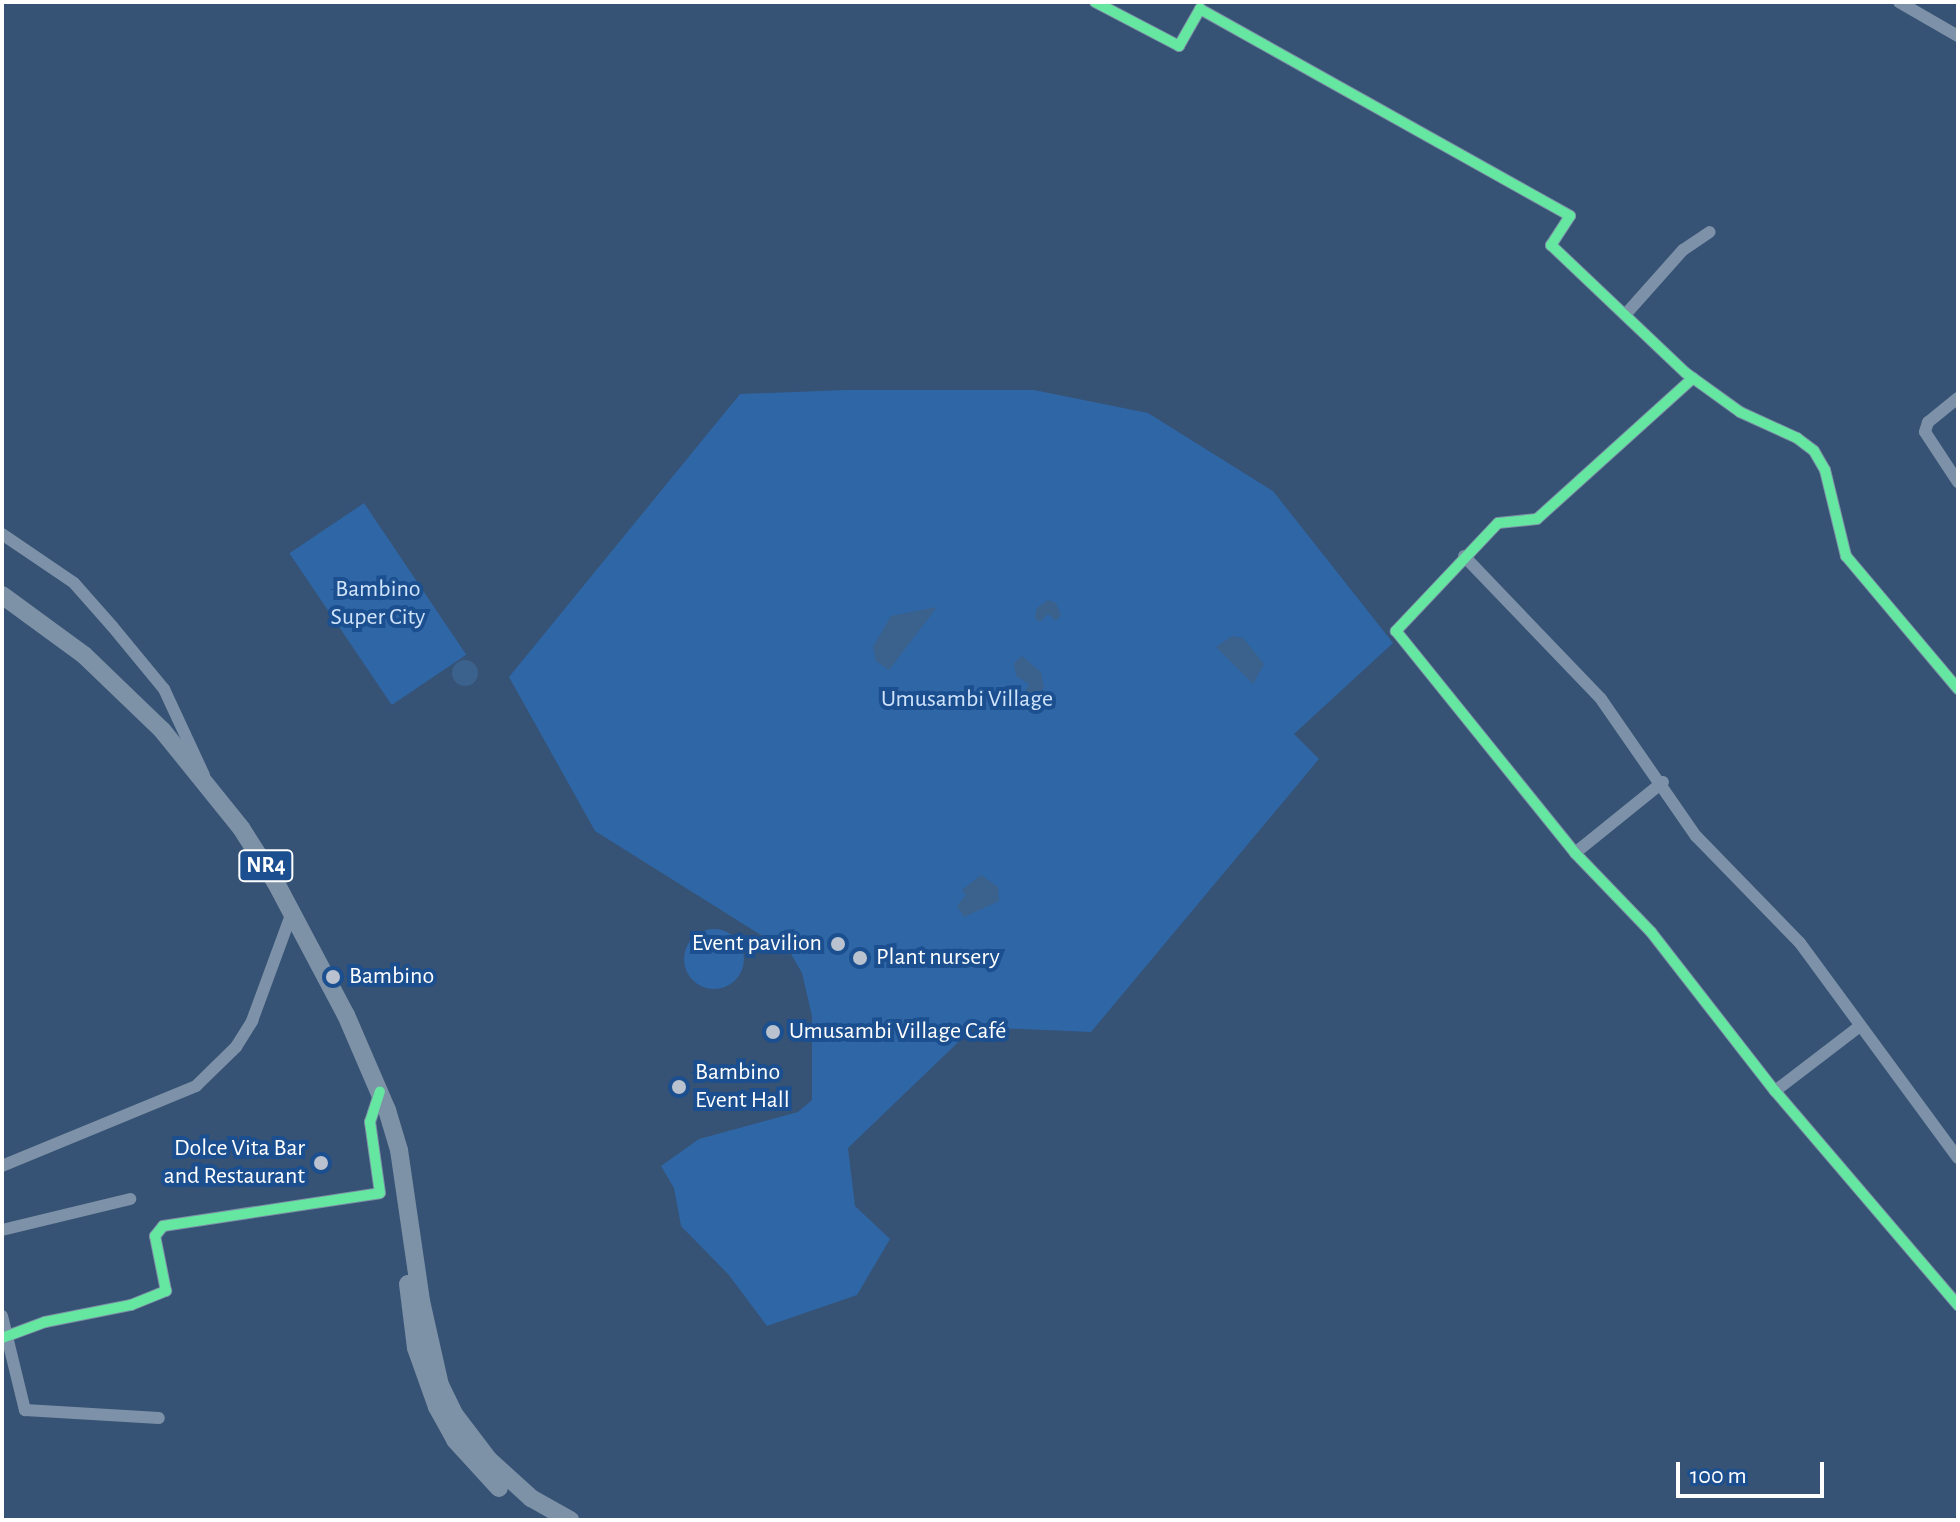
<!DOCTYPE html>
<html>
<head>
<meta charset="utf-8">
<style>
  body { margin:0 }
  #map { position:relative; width:1960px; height:1522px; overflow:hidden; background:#365274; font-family:"Alegreya Sans",sans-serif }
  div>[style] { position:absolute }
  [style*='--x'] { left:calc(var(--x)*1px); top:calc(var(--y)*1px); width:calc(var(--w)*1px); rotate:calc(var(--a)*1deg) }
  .green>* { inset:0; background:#2f66a5; transform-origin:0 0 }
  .round { border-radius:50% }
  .water>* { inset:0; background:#3b618d }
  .minor>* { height:12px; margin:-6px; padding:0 6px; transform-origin:6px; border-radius:6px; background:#7d92a8 }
  .highway>* { height:18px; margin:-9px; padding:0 9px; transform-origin:9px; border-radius:9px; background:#7e92a7 }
  .cycleway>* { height:10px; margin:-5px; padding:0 5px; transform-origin:5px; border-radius:5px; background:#66e7a1 }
  .dots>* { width:22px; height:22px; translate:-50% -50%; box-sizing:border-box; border:4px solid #1b4f8f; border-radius:50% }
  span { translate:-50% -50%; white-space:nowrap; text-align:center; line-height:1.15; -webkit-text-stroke:8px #1b4f8f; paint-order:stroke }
  .shield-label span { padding:2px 6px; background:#1b4f8f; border:2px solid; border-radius:6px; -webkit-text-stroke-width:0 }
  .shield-label { font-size:22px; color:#fff; font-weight:700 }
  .park-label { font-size:24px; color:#cfe3fa }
  .poi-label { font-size:24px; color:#fff }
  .right { translate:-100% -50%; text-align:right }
  .left { translate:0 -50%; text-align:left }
  .frame { position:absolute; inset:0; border:4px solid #fff; pointer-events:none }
  .scale { position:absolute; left:1676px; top:1462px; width:148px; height:36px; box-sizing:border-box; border:4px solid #fff; border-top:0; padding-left:10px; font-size:24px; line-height:28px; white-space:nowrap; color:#fff; -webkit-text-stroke:6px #1b4f8f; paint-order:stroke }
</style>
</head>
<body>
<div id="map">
  <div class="green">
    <i style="clip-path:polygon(845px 390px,1034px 390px,1148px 413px,1273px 491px,1393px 643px,1294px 734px,1319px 759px,1091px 1032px,974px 1027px,848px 1148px,855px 1206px,890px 1239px,857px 1295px,767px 1326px,728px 1274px,681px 1226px,674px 1188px,661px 1166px,699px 1139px,798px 1112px,812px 1100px,812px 1016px,802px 973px,791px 954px,595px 831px,509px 677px,740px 394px)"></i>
    <i style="left:364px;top:503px;width:183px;height:90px;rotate:56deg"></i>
    <i class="round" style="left:684px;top:929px;width:60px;height:60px"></i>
  </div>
  <div class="water">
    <i style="clip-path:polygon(1048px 600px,1056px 603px,1061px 615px,1056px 621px,1048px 614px,1040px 622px,1035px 618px,1037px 608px)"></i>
    <i style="clip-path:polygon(937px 607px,889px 670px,876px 661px,873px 647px,891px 616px)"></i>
    <i style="clip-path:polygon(1232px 636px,1243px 638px,1264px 664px,1253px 684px,1216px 647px)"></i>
    <i style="clip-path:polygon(1022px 656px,1041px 672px,1044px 688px,1033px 701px,1023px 697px,1029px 684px,1016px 676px,1014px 663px)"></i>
    <i class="round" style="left:452px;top:660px;width:26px;height:26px"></i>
    <i style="clip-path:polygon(981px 875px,998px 887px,999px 901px,964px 917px,957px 906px,966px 895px,962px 890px)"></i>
  </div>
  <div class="minor">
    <i style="--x:1095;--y:2;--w:95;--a:27.6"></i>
    <i style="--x:1179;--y:46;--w:43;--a:-60.4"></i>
    <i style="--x:1200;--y:9;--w:424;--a:29.2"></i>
    <i style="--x:1570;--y:216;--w:35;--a:123"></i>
    <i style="--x:1551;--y:245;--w:186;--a:43.5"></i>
    <i style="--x:1686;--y:373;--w:67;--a:35.8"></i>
    <i style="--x:1740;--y:412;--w:63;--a:24.5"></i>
    <i style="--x:1797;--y:438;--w:21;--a:37"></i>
    <i style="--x:1814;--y:451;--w:22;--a:60"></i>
    <i style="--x:1825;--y:470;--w:89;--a:76.3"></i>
    <i style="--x:1846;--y:556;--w:174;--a:49.9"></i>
    <i style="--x:1899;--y:2;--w:68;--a:30"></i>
    <i style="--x:1625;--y:315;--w:87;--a:-48.3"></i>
    <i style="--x:1683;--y:250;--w:32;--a:-34"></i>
    <i style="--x:1693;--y:378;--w:210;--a:137.9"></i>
    <i style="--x:1537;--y:519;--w:39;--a:174"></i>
    <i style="--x:1498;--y:523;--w:149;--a:133.4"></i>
    <i style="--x:1396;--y:631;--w:285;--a:51.1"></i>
    <i style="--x:1575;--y:853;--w:110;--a:46.1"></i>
    <i style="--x:1651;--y:932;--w:202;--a:52.1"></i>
    <i style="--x:1775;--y:1091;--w:282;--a:49.5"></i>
    <i style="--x:1958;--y:398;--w:38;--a:141"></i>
    <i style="--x:1928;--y:422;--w:10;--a:107"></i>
    <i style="--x:1925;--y:432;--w:60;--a:56.6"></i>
    <i style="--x:2;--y:534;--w:87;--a:34.2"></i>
    <i style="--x:74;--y:583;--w:57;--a:48.5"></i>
    <i style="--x:112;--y:626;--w:82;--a:50.5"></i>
    <i style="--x:164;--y:689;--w:95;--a:65.1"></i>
    <i style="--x:1464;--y:556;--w:198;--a:46.2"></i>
    <i style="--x:1601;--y:699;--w:167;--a:55.3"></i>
    <i style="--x:1696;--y:836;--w:149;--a:45.8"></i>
    <i style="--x:1800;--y:943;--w:267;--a:53.7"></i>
    <i style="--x:1575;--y:853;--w:113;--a:-38.9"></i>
    <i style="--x:1775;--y:1091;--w:107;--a:-37.4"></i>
    <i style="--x:2;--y:1166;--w:210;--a:-22.4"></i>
    <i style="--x:196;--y:1086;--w:56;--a:-44.3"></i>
    <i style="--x:236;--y:1047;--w:31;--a:-58"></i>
    <i style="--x:252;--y:1021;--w:116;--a:-69.8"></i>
    <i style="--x:2;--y:1230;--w:132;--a:-13.6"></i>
    <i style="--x:2;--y:1316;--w:97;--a:76.3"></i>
    <i style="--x:25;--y:1410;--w:134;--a:3.4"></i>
    <i style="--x:2;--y:1338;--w:46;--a:-20.4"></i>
    <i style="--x:45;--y:1322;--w:88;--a:-11.2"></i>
    <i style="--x:131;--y:1305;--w:38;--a:-22"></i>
    <i style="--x:166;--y:1291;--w:56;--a:-101.3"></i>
    <i style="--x:155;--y:1236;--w:13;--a:-51"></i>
    <i style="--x:163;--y:1226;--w:219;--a:-8.6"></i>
    <i style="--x:380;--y:1193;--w:72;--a:-98"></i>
    <i style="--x:370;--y:1122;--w:32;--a:-72"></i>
  </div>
  <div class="highway">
    <i style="--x:2;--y:595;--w:102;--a:36.2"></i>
    <i style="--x:84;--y:655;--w:108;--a:43.9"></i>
    <i style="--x:162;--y:730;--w:126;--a:51.1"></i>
    <i style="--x:241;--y:828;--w:65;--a:57.5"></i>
    <i style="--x:276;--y:883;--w:149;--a:62.1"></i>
    <i style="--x:346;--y:1015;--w:103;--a:66.7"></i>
    <i style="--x:387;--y:1110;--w:42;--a:73.3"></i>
    <i style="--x:399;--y:1150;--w:153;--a:81.7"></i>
    <i style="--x:421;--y:1301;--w:86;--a:77.3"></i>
    <i style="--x:440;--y:1385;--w:32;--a:64"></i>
    <i style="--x:454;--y:1414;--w:58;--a:52.7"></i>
    <i style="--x:489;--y:1460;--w:57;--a:42.1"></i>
    <i style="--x:531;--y:1498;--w:45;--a:29.4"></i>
    <i style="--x:408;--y:1284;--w:64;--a:82.9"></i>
    <i style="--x:416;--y:1348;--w:63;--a:70.4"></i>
    <i style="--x:437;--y:1407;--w:38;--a:61"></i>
    <i style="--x:455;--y:1440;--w:65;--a:47.5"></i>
  </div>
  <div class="cycleway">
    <i style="--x:1095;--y:2;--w:95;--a:27.6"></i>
    <i style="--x:1179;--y:46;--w:43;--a:-60.4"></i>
    <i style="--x:1200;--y:9;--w:424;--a:29.2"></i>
    <i style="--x:1570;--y:216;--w:35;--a:123"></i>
    <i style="--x:1551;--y:245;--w:186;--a:43.5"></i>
    <i style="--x:1686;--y:373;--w:67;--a:35.8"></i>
    <i style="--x:1740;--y:412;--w:63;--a:24.5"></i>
    <i style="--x:1797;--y:438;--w:21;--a:37"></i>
    <i style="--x:1814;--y:451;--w:22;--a:60"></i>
    <i style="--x:1825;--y:470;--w:89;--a:76.3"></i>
    <i style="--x:1846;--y:556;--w:174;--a:49.9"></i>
    <i style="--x:1693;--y:378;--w:210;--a:137.9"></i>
    <i style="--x:1537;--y:519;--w:39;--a:174"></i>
    <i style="--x:1498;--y:523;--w:149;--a:133.4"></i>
    <i style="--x:1396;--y:631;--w:285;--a:51.1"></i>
    <i style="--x:1575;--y:853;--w:110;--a:46.1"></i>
    <i style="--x:1651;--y:932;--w:202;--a:52.1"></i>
    <i style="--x:1775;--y:1091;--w:282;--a:49.5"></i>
    <i style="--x:2;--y:1338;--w:46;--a:-20.4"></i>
    <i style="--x:45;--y:1322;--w:88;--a:-11.2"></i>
    <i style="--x:131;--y:1305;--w:38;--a:-22"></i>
    <i style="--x:166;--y:1291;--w:56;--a:-101.3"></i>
    <i style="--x:155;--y:1236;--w:13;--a:-51"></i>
    <i style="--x:163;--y:1226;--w:219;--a:-8.6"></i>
    <i style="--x:380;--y:1193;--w:72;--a:-98"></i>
    <i style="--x:370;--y:1122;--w:32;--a:-72"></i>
  </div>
  <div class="dots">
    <i style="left:838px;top:944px;background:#b9c2ce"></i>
    <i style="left:860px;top:958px;background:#b9c2ce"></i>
    <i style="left:333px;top:977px;background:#b9c2ce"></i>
    <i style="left:773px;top:1032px;background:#b9c2ce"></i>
    <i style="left:679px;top:1087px;background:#b9c2ce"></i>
    <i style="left:321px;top:1163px;background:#b9c2ce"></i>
  </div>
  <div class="shield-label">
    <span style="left:266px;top:866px">NR4</span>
  </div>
  <div class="park-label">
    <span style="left:378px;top:604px">Bambino<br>Super City</span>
    <span style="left:967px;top:700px">Umusambi Village</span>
  </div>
  <div class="poi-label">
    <span class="right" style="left:822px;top:944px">Event pavilion</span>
    <span class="left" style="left:876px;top:958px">Plant nursery</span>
    <span class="left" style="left:349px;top:977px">Bambino</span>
    <span class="left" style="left:789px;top:1032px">Umusambi Village Café</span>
    <span class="left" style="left:695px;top:1087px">Bambino<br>Event Hall</span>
    <span class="right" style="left:305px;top:1163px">Dolce Vita Bar<br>and Restaurant</span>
  </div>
  <div class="frame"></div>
  <div class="scale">100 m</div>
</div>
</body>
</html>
